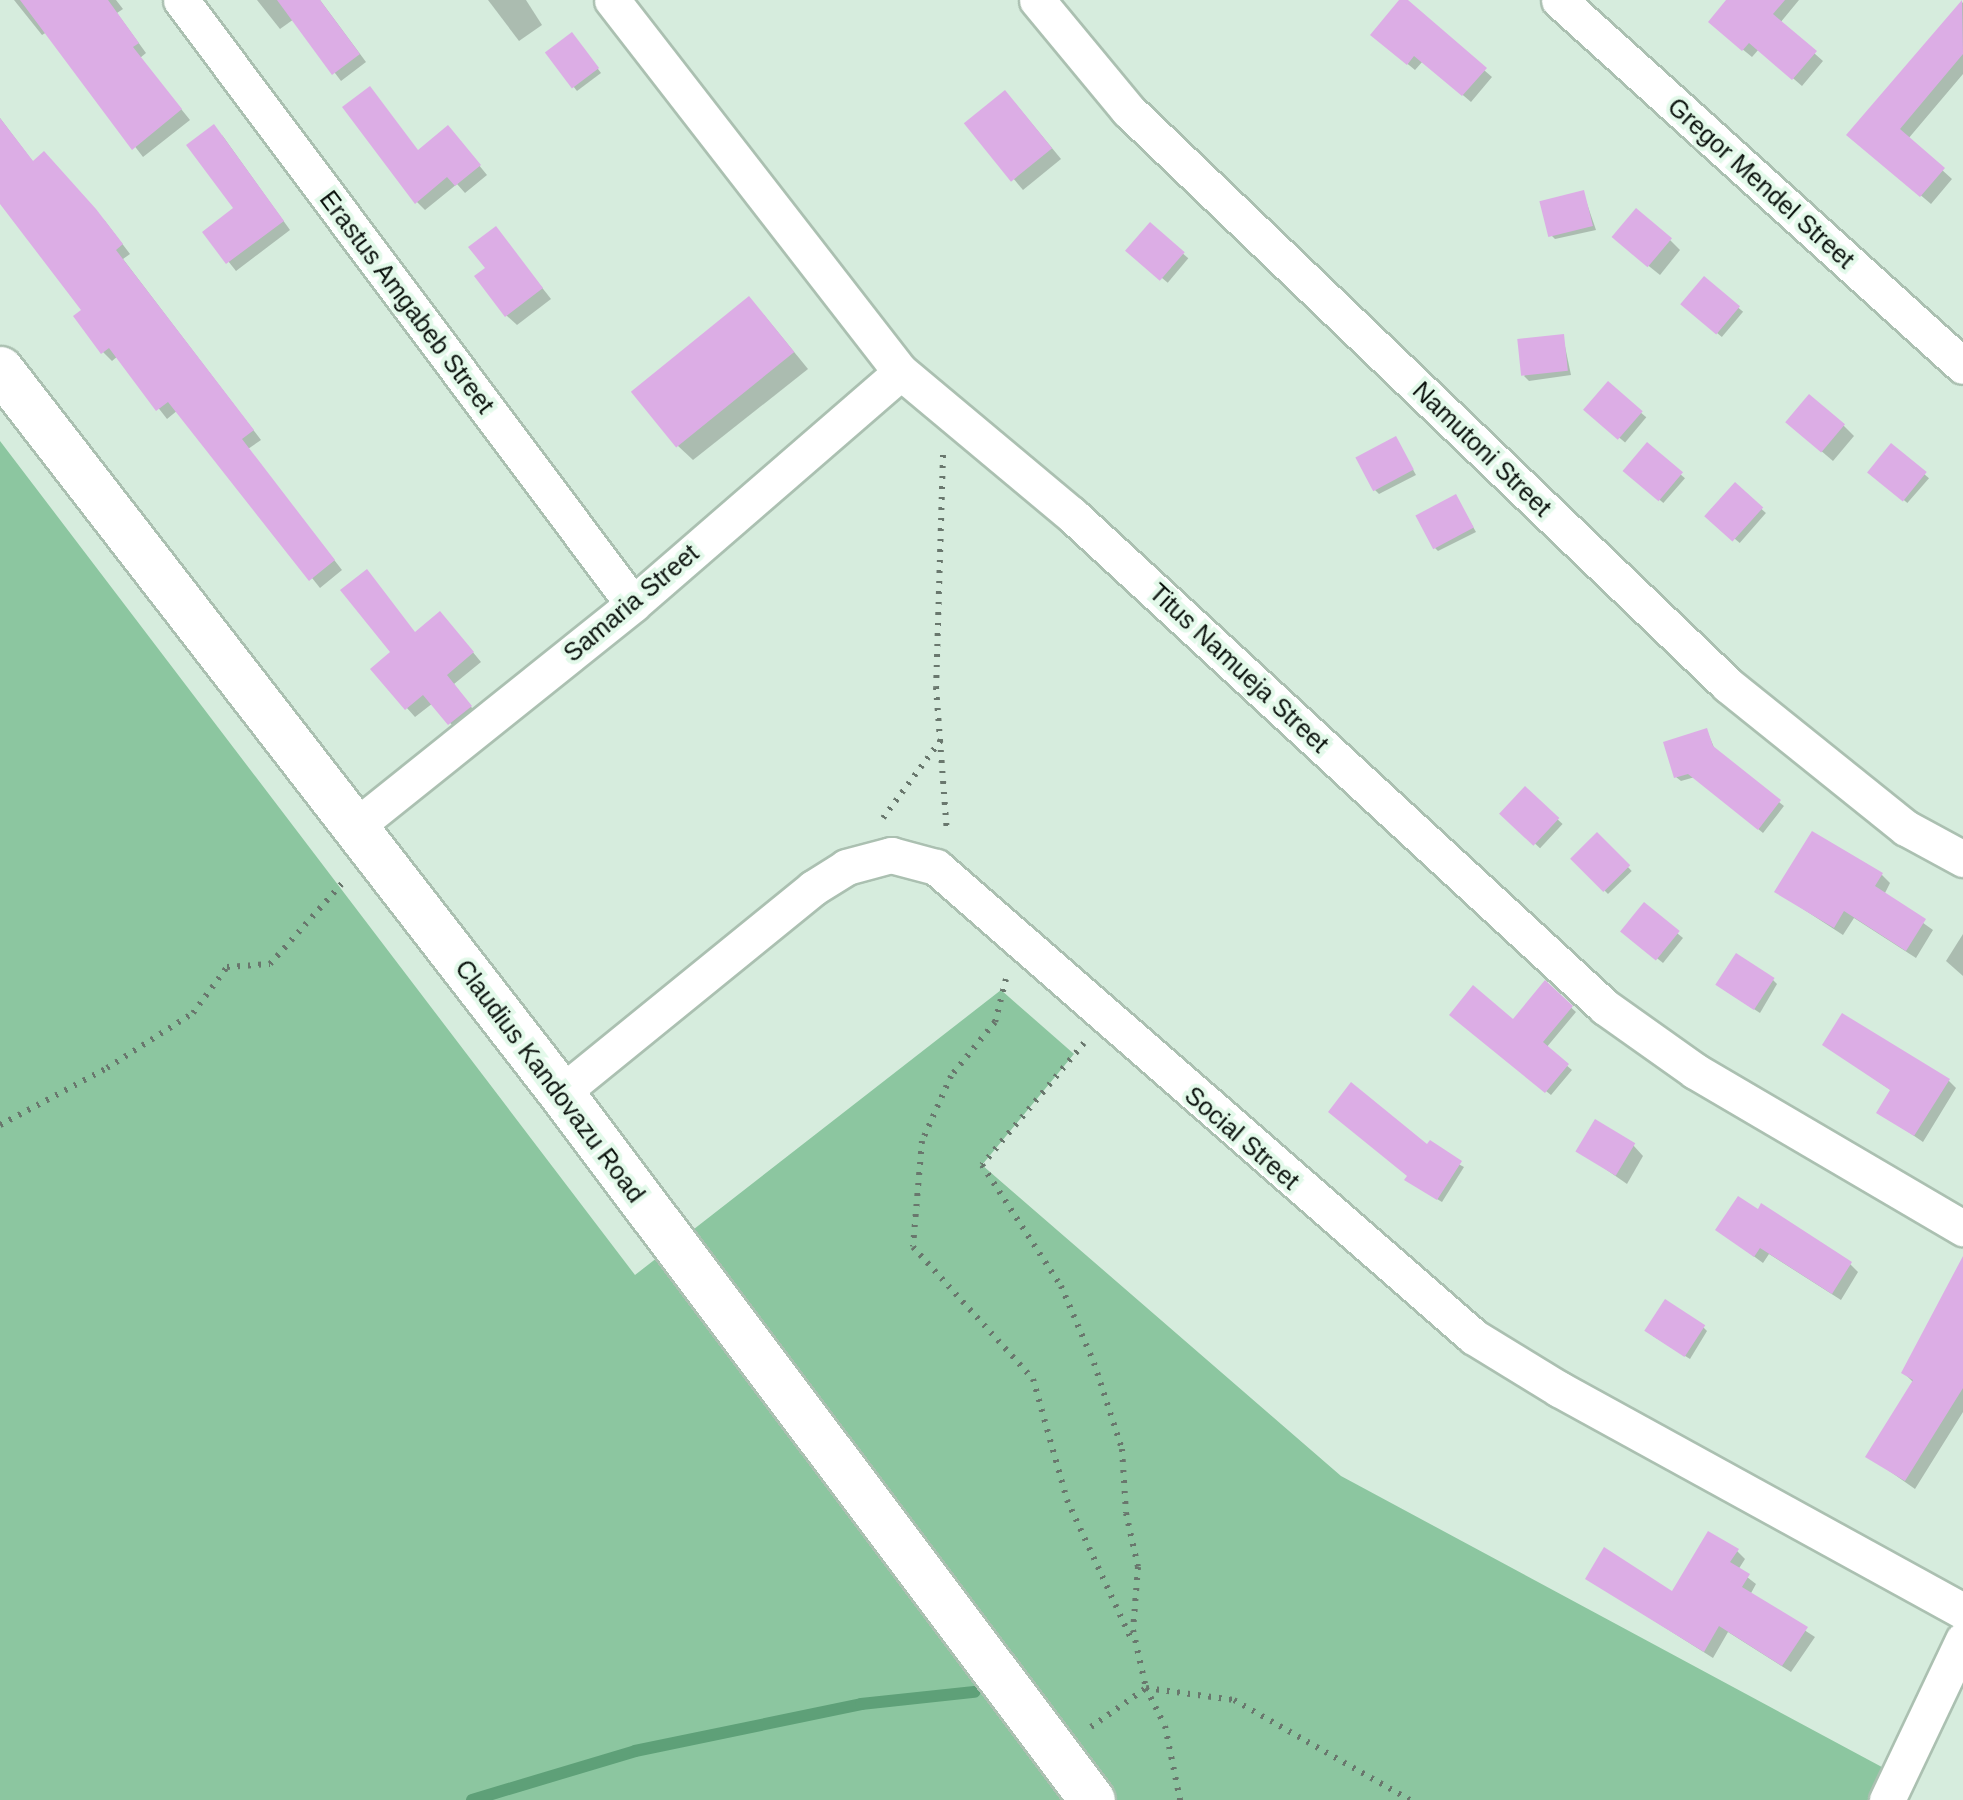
<!DOCTYPE html>
<html>
<head>
<meta charset="utf-8">
<style>
  body { margin:0 }
  #map { position:relative; width:1963px; height:1800px; overflow:hidden; background:#d6ecdd; font-family:Helvetica,sans-serif }
  div>[style] { position:absolute }
  [style*='--x'] { left:calc(var(--x)*1px); top:calc(var(--y)*1px); width:calc(var(--w)*1px); rotate:calc(var(--a)*1deg) }
  .green>* { inset:0; background:#8cc6a0 }
  .shadow>* { inset:0; background:#0003; transform-origin:0 0 }
  .stream>* { height:12px; margin:-6px; padding:0 6px; transform-origin:6px; border-radius:6px; background:#5ea078 }
  .building>* { inset:0; background:#dcade5; transform-origin:0 0 }
  .path>* { height:6px; margin-top:-3px; transform-origin:0; background:repeating-linear-gradient(90deg,#69776d 0 2.5px,transparent 0 10.5px) }
  .roads { filter:drop-shadow(2px 0 #abc0b1) drop-shadow(-2px 0 #abc0b1) drop-shadow(0 2px #abc0b1) drop-shadow(0 -2px #abc0b1) }
  .minor>* { height:35px; margin:-17.5px; padding:0 17.5px; transform-origin:17.5px; border-radius:17.5px; background:#fff }
  .tertiary>* { height:45px; margin:-22.5px; padding:0 22.5px; transform-origin:22.5px; border-radius:22.5px; background:#fff }
  span { translate:-50% -50%; white-space:nowrap; text-align:center; line-height:1.15; -webkit-text-stroke:8px #e3f9ea; paint-order:stroke }
  .street-label { font-size:25px; color:#0c130e }
</style>
</head>
<body>
<div id="map">
  <div class="green">
    <i style="clip-path:polygon(0 441px,635px 1275px,1001px 990px,1074px 1054px,982px 1165px,1341px 1476px,1893px 1773px,1880px 1800px,0 1800px)"></i>
  </div>
  <div class="shadow">
    <i style="clip-path:polygon(14px 0,116px 0,123px 9px,117px 13px,146px 53px,140px 58px,190px 120px,143px 157px,47px 32px,42px 35px)"></i>
    <i style="clip-path:polygon(257px 0,320px 0,366px 62px,341px 81px,294px 19px,280px 29px)"></i>
    <i style="clip-path:polygon(488px 0,526px 0,542px 25px,519px 41px)"></i>
    <i style="clip-path:polygon(1403px 0,1492px 77px,1471px 102px,1423px 61px,1415px 70px,1381px 42px)"></i>
    <i style="clip-path:polygon(1729px 0,1799px 0,1780px 23px,1823px 61px,1802px 86px,1759px 49px,1752px 57px,1719px 30px)"></i>
    <i style="clip-path:polygon(1963px 2px,1963px 74px,1908px 139px,1952px 179px,1931px 204px,1850px 135px)"></i>
    <i style="clip-path:polygon(576px 40px,601px 73px,577px 91px,573px 86px)"></i>
    <i style="clip-path:polygon(1015px 103px,1061px 159px,1023px 190px,967px 123px)"></i>
    <i style="clip-path:polygon(0 118px,34px 163px,105px 221px,130px 254px,123px 259px,261px 440px,248px 449px,342px 570px,320px 588px,178px 410px,167px 419px,118px 356px,112px 361px,103px 352px,84px 311px,0 200px)"></i>
    <i style="clip-path:polygon(222px 135px,290px 230px,236px 271px,205px 232px,237px 208px)"></i>
    <i style="clip-path:polygon(456px 137px,487px 175px,465px 193px,457px 184px,425px 210px,417px 202px,419px 152px)"></i>
    <i style="clip-path:polygon(1583px 192px,1596px 230px,1555px 239px,1551px 235px)"></i>
    <i style="left:1150px;top:226px;width:50px;height:32px;rotate:40deg"></i>
    <i style="clip-path:polygon(496px 229px,551px 299px,517px 325px,506px 315px)"></i>
    <i style="clip-path:polygon(1670px 240px,1680px 250px,1660px 275px,1625px 247px)"></i>
    <i style="left:1704px;top:279px;width:51px;height:33px;rotate:40deg"></i>
    <i style="clip-path:polygon(764px 315px,808px 369px,693px 460px,677px 445px)"></i>
    <i style="clip-path:polygon(1563px 337px,1571px 375px,1529px 381px,1524px 376px)"></i>
    <i style="left:1608px;top:385px;width:50px;height:33px;rotate:40deg"></i>
    <i style="clip-path:polygon(1843px 425px,1854px 436px,1833px 461px,1799px 432px)"></i>
    <i style="clip-path:polygon(1396px 439px,1416px 475px,1379px 494px,1374px 489px)"></i>
    <i style="left:1648px;top:446px;width:49px;height:33px;rotate:41deg"></i>
    <i style="left:1892px;top:446px;width:49px;height:33px;rotate:41deg"></i>
    <i style="left:1735px;top:486px;width:41px;height:40px;rotate:41deg"></i>
    <i style="clip-path:polygon(1456px 497px,1476px 532px,1438px 551px,1434px 547px)"></i>
    <i style="clip-path:polygon(448px 622px,481px 662px,454px 684px,478px 716px,458px 732px,433px 703px,415px 717px,373px 670px)"></i>
    <i style="clip-path:polygon(1707px 731px,1716px 752px,1784px 806px,1763px 833px,1695px 777px,1681px 781px,1676px 777px)"></i>
    <i style="left:1526px;top:790px;width:50px;height:33px;rotate:43deg"></i>
    <i style="left:1597px;top:835px;width:50px;height:33px;rotate:46deg"></i>
    <i style="clip-path:polygon(1882px 875px,1890px 883px,1884px 895px,1933px 930px,1916px 958px,1854px 918px,1843px 935px,1777px 892px)"></i>
    <i style="clip-path:polygon(1644px 906px,1683px 938px,1663px 963px,1629px 936px)"></i>
    <i style="clip-path:polygon(1963px 934px,1963px 976px,1946px 961px)"></i>
    <i style="clip-path:polygon(1773px 980px,1777px 984px,1760px 1013px,1723px 989px)"></i>
    <i style="clip-path:polygon(1545px 984px,1576px 1012px,1546px 1048px,1572px 1070px,1551px 1095px,1456px 1019px,1513px 1023px)"></i>
    <i style="clip-path:polygon(1825px 1045px,1948px 1080px,1956px 1088px,1923px 1142px,1879px 1112px,1892px 1091px)"></i>
    <i style="clip-path:polygon(1633px 1145px,1643px 1156px,1627px 1184px,1578px 1150px)"></i>
    <i style="clip-path:polygon(1428px 1148px,1464px 1167px,1442px 1202px,1412px 1184px)"></i>
    <i style="clip-path:polygon(1718px 1230px,1850px 1264px,1858px 1272px,1841px 1300px,1769px 1254px,1763px 1263px)"></i>
    <i style="clip-path:polygon(1963px 1292px,1963px 1412px,1915px 1489px,1868px 1456px,1914px 1383px,1904px 1373px)"></i>
    <i style="clip-path:polygon(1703px 1327px,1707px 1331px,1690px 1359px,1653px 1336px)"></i>
    <i style="clip-path:polygon(1737px 1551px,1745px 1559px,1738px 1570px,1756px 1584px,1750px 1595px,1815px 1637px,1791px 1672px,1728px 1632px,1713px 1658px,1588px 1579px,1673px 1594px)"></i>
  </div>
  <div class="stream">
    <i style="--x:472;--y:1800;--w:170;--a:-16.7"></i>
    <i style="--x:635;--y:1751;--w:231;--a:-11.7"></i>
    <i style="--x:861;--y:1704;--w:114;--a:-6.1"></i>
  </div>
  <div class="building">
    <i style="clip-path:polygon(20px 0,108px 0,139px 43px,133px 47px,182px 109px,132px 150px)"></i>
    <i style="clip-path:polygon(277px 0,320px 0,360px 54px,332px 75px)"></i>
    <i style="clip-path:polygon(1399px 0,1408px 0,1487px 68px,1462px 96px,1414px 56px,1407px 65px,1370px 35px)"></i>
    <i style="clip-path:polygon(1726px 0,1785px 0,1773px 14px,1817px 51px,1792px 80px,1749px 43px,1742px 51px,1708px 22px)"></i>
    <i style="clip-path:polygon(1962px 0,1963px 54px,1900px 129px,1945px 168px,1920px 197px,1846px 135px)"></i>
    <i style="left:572px;top:32px;width:45px;height:34px;rotate:53deg"></i>
    <i style="clip-path:polygon(370px 86px,418px 150px,448px 125px,481px 165px,455px 186px,447px 177px,415px 204px,342px 107px)"></i>
    <i style="left:1005px;top:90px;width:75px;height:53px;rotate:51deg"></i>
    <i style="clip-path:polygon(0 118px,33px 161px,44px 151px,96px 209px,123px 244px,116px 250px,254px 430px,242px 439px,335px 560px,309px 581px,168px 402px,156px 411px,109px 348px,101px 354px,73px 316px,81px 310px,0 204px)"></i>
    <i style="clip-path:polygon(214px 124px,284px 221px,226px 264px,202px 232px,233px 208px,186px 145px)"></i>
    <i style="left:1584px;top:190px;width:37px;height:46px;rotate:76deg"></i>
    <i style="left:1636px;top:208px;width:47px;height:38px;rotate:40deg"></i>
    <i style="left:1150px;top:222px;width:46px;height:38px;rotate:41deg"></i>
    <i style="clip-path:polygon(496px 226px,543px 288px,505px 317px,474px 276px,485px 268px,468px 247px)"></i>
    <i style="left:1704px;top:276px;width:47px;height:37px;rotate:40deg"></i>
    <i style="left:749px;top:296px;width:72px;height:152px;rotate:51deg"></i>
    <i style="left:1564px;top:334px;width:37px;height:47px;rotate:84deg"></i>
    <i style="left:1608px;top:381px;width:46px;height:38px;rotate:41deg"></i>
    <i style="left:1809px;top:394px;width:47px;height:37px;rotate:40deg"></i>
    <i style="left:1396px;top:436px;width:38px;height:46px;rotate:62deg"></i>
    <i style="left:1647px;top:442px;width:47px;height:38px;rotate:40deg"></i>
    <i style="left:1891px;top:443px;width:46px;height:38px;rotate:39deg"></i>
    <i style="left:1735px;top:482px;width:38px;height:46px;rotate:42deg"></i>
    <i style="left:1456px;top:494px;width:38px;height:46px;rotate:62deg"></i>
    <i style="clip-path:polygon(367px 569px,415px 632px,440px 611px,474px 652px,447px 675px,472px 706px,448px 725px,423px 695px,405px 710px,370px 669px,390px 652px,340px 590px)"></i>
    <i style="clip-path:polygon(1707px 728px,1713px 746px,1781px 800px,1758px 830px,1688px 774px,1674px 778px,1663px 742px)"></i>
    <i style="left:1525px;top:786px;width:47px;height:38px;rotate:43deg"></i>
    <i style="clip-path:polygon(1812px 831px,1883px 873px,1875px 886px,1926px 919px,1906px 951px,1844px 911px,1834px 928px,1774px 892px)"></i>
    <i style="left:1597px;top:832px;width:47px;height:38px;rotate:45deg"></i>
    <i style="left:1644px;top:902px;width:46px;height:38px;rotate:39deg"></i>
    <i style="left:1736px;top:953px;width:46px;height:38px;rotate:33deg"></i>
    <i style="clip-path:polygon(1545px 980px,1573px 1006px,1543px 1042px,1569px 1064px,1545px 1093px,1449px 1015px,1473px 985px,1513px 1019px)"></i>
    <i style="clip-path:polygon(1842px 1013px,1950px 1079px,1914px 1136px,1876px 1113px,1890px 1090px,1822px 1045px)"></i>
    <i style="clip-path:polygon(1351px 1082px,1427px 1144px,1430px 1140px,1462px 1161px,1437px 1200px,1404px 1180px,1407px 1176px,1328px 1112px)"></i>
    <i style="left:1595px;top:1119px;width:47px;height:38px;rotate:31deg"></i>
    <i style="clip-path:polygon(1738px 1196px,1758px 1209px,1761px 1203px,1852px 1262px,1832px 1294px,1760px 1248px,1754px 1257px,1715px 1230px)"></i>
    <i style="clip-path:polygon(1963px 1256px,1963px 1388px,1905px 1481px,1865px 1457px,1913px 1380px,1901px 1373px)"></i>
    <i style="left:1665px;top:1299px;width:48px;height:38px;rotate:33deg"></i>
    <i style="clip-path:polygon(1708px 1531px,1739px 1549px,1730px 1562px,1750px 1574px,1742px 1587px,1808px 1627px,1782px 1666px,1719px 1626px,1704px 1652px,1585px 1579px,1604px 1547px,1672px 1591px)"></i>
  </div>
  <div class="path">
    <i style="--x:943;--y:455;--w:232;--a:91.7"></i>
    <i style="--x:936;--y:687;--w:145;--a:85.7"></i>
    <i style="--x:883;--y:818;--w:97;--a:-53.4"></i>
    <i style="--x:1006;--y:979;--w:44;--a:104.3"></i>
    <i style="--x:995;--y:1022;--w:70;--a:129.2"></i>
    <i style="--x:951;--y:1076;--w:71;--a:114"></i>
    <i style="--x:922;--y:1141;--w:106;--a:94.9"></i>
    <i style="--x:913;--y:1247;--w:178;--a:47.7"></i>
    <i style="--x:1033;--y:1379;--w:126;--a:74.3"></i>
    <i style="--x:1067;--y:1500;--w:157;--a:65.2"></i>
    <i style="--x:1084;--y:1043;--w:159;--a:129.9"></i>
    <i style="--x:982;--y:1165;--w:145;--a:56.9"></i>
    <i style="--x:1061;--y:1286;--w:84;--a:66.8"></i>
    <i style="--x:1094;--y:1363;--w:90;--a:72"></i>
    <i style="--x:1122;--y:1449;--w:64;--a:86.4"></i>
    <i style="--x:1126;--y:1513;--w:55;--a:77.5"></i>
    <i style="--x:1138;--y:1567;--w:63;--a:94.5"></i>
    <i style="--x:1133;--y:1630;--w:59;--a:77.4"></i>
    <i style="--x:1146;--y:1688;--w:42;--a:63.4"></i>
    <i style="--x:1165;--y:1726;--w:76;--a:78.5"></i>
    <i style="--x:0;--y:1125;--w:121;--a:-28"></i>
    <i style="--x:107;--y:1068;--w:102;--a:-32.6"></i>
    <i style="--x:193;--y:1013;--w:57;--a:-53.5"></i>
    <i style="--x:227;--y:967;--w:43;--a:-4"></i>
    <i style="--x:270;--y:964;--w:113;--a:-48.2"></i>
    <i style="--x:1091;--y:1727;--w:67;--a:-35.3"></i>
    <i style="--x:1146;--y:1688;--w:89;--a:7.8"></i>
    <i style="--x:1234;--y:1700;--w:202;--a:29.6"></i>
  </div>
  <div class="roads">
    <div class="minor">
      <i style="--x:181;--y:0;--w:754;--a:53.19"></i>
      <i style="--x:612;--y:0;--w:471;--a:52.2"></i>
      <i style="--x:901;--y:372;--w:222;--a:39.9"></i>
      <i style="--x:1071;--y:514;--w:727;--a:42.71"></i>
      <i style="--x:1605;--y:1007;--w:110;--a:35.4"></i>
      <i style="--x:1695;--y:1071;--w:311;--a:30.4"></i>
      <i style="--x:1037;--y:0;--w:143;--a:50.4"></i>
      <i style="--x:1128;--y:110;--w:831;--a:43.78"></i>
      <i style="--x:1728;--y:685;--w:228;--a:38.8"></i>
      <i style="--x:1906;--y:828;--w:65;--a:28.5"></i>
      <i style="--x:1559;--y:0;--w:545;--a:42.17"></i>
      <i style="--x:355;--y:827;--w:356;--a:-38.7"></i>
      <i style="--x:633;--y:604;--w:354;--a:-40.9"></i>
      <i style="--x:561;--y:1093;--w:325;--a:-39.1"></i>
      <i style="--x:813;--y:888;--w:39;--a:-32"></i>
      <i style="--x:846;--y:867;--w:47;--a:-14.9"></i>
      <i style="--x:891;--y:855;--w:47;--a:14.9"></i>
      <i style="--x:936;--y:867;--w:714;--a:41.14"></i>
      <i style="--x:1474;--y:1337;--w:100;--a:31.5"></i>
      <i style="--x:1559;--y:1389;--w:461;--a:28.8"></i>
      <i style="--x:1887;--y:1800;--w:177;--a:-64.6"></i>
    </div>
    <div class="tertiary">
      <i style="--x:0;--y:369;--w:916;--a:52.23"></i>
      <i style="--x:561;--y:1093;--w:884;--a:53.09"></i>
    </div>
  </div>
  <div class="street-label">
    <span style="left:1761px;top:183px;rotate:42deg">Gregor Mendel Street</span>
    <span style="left:407px;top:302px;rotate:53deg">Erastus Amgabeb Street</span>
    <span style="left:1482px;top:449px;rotate:44deg">Namutoni Street</span>
    <span style="left:631px;top:603px;rotate:-40deg">Samaria Street</span>
    <span style="left:1239px;top:668px;rotate:43deg">Titus Namueja Street</span>
    <span style="left:550px;top:1081px;rotate:53deg">Claudius Kandovazu Road</span>
    <span style="left:1242px;top:1138px;rotate:41deg">Social Street</span>
  </div>
</div>
</body>
</html>
